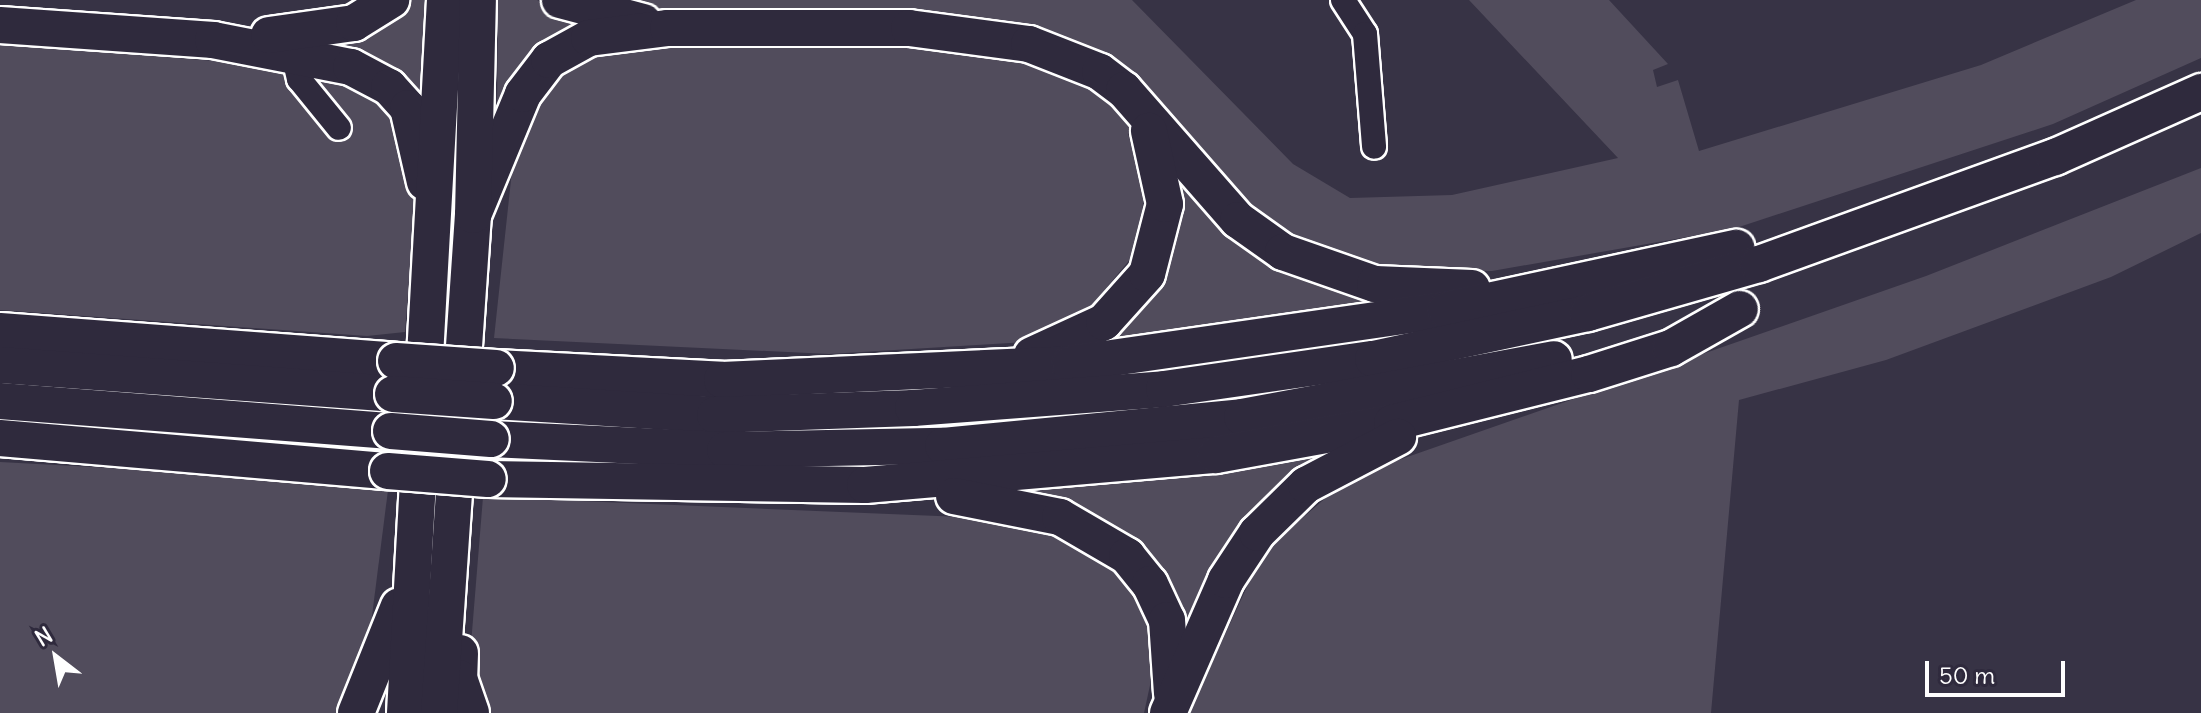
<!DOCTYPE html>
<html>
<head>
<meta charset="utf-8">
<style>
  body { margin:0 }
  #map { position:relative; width:2201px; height:713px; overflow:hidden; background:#373345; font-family:Delius,sans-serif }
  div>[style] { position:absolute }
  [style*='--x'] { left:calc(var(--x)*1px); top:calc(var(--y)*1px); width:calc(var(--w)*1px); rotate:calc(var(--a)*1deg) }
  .green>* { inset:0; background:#514c5c }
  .roads { filter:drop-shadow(2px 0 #fff) drop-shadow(-2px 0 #fff) drop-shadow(0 2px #fff) drop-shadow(0 -2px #fff) }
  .minor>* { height:24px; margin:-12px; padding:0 12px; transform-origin:12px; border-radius:12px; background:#2f2a3d }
  .highway>* { height:36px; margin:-18px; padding:0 18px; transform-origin:18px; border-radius:18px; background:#2f2a3d }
  .bridges { filter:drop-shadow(2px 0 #fff) drop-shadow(-2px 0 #fff) drop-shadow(0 2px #fff) drop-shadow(0 -2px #fff) }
  .highway-bridge>* { height:36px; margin:-18px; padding:0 18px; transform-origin:18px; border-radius:18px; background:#2f2a3d }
  span { translate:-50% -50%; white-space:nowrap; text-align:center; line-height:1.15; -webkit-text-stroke:6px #2f2a3d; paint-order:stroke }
  .north { position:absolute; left:16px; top:617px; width:80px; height:80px; -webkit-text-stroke:6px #2f2a3d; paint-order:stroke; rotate:329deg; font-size:22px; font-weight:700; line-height:32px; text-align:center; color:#fff }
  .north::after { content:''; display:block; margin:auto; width:28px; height:36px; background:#fff; clip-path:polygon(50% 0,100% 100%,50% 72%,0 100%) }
  .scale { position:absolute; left:1925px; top:661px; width:140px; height:36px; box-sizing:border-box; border:4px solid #fff; border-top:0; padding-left:10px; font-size:24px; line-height:28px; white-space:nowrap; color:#fff; -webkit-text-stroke:6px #2f2a3d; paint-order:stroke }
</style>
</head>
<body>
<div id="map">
  <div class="green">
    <i style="clip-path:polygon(404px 0,425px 0,420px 98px,321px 41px)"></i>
    <i style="clip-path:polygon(498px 0,537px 0,552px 8px,580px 0,1132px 0,1293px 164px,1350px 198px,1452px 195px,1618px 158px,1469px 0,1609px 0,1668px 64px,1653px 70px,1657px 87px,1678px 80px,1699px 151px,1981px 65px,2136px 0,2201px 0,2201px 58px,2053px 124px,1733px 229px,1492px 271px,1410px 270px,1327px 256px,1233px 195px,1166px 111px,1128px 134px,1145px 188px,1137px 251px,1082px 317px,1026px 342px,829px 354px,494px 338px,514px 152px,497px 112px)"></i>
    <i style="clip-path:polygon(0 43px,321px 70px,385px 101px,406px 132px,415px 205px,405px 332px,367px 336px,0 310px)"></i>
    <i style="clip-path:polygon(2201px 168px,2201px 233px,2111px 277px,1886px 360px,1739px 400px,1711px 713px,1189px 713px,1263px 552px,1350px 477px,1926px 276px)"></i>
    <i style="clip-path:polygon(1180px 174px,1400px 303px,1110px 346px,1102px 335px,1172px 179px)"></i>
    <i style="clip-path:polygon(1335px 451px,1193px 637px,1033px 495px,1036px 491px)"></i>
    <i style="clip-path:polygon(0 462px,354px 481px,388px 490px,365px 671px,341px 713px,0 713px)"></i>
    <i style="clip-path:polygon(483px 497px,962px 517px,1062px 534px,1135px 585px,1157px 653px,1144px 713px,485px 713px,468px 681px)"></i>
  </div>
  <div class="roads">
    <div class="minor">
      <i style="--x:1343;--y:0;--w:40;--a:57.1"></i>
      <i style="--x:1365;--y:34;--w:113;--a:85.4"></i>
      <i style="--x:293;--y:53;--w:27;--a:77"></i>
      <i style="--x:299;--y:79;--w:63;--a:50.8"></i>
    </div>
    <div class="highway">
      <i style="--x:560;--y:0;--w:86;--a:14.8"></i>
      <i style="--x:0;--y:25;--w:214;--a:4"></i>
      <i style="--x:213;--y:40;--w:141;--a:11.1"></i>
      <i style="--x:351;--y:67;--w:43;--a:27.8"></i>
      <i style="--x:389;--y:87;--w:28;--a:48"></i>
      <i style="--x:408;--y:108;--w:76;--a:77.1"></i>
      <i style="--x:269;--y:35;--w:86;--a:-8"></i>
      <i style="--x:354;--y:23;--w:44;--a:-31.9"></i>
      <i style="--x:473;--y:215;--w:131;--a:-67.5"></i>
      <i style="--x:523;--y:94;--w:43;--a:-52.6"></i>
      <i style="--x:549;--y:60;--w:46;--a:-28.8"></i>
      <i style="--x:589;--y:38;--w:80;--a:-7.2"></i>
      <i style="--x:668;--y:28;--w:241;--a:0"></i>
      <i style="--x:909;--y:28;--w:121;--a:7.6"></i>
      <i style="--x:1029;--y:44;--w:76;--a:21.5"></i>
      <i style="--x:1100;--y:72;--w:30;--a:37"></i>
      <i style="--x:1124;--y:90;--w:173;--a:48.8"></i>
      <i style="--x:1238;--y:220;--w:55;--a:35.4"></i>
      <i style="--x:1283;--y:252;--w:97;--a:19.2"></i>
      <i style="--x:1375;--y:284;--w:97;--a:2.4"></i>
      <i style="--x:0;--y:331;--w:397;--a:4.3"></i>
      <i style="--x:1032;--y:355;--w:79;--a:-24.6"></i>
      <i style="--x:1104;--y:322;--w:64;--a:-48.1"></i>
      <i style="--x:1147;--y:274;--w:72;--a:-75.6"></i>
      <i style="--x:1165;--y:204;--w:75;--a:-102.4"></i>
      <i style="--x:0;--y:365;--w:394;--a:4.2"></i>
      <i style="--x:496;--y:368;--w:226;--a:3"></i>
      <i style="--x:722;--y:380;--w:348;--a:-2.6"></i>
      <i style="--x:1070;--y:364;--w:380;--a:-8.2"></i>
      <i style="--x:1446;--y:310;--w:297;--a:-12.1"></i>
      <i style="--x:0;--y:401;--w:392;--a:4.4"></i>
      <i style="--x:494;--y:401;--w:221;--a:3.6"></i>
      <i style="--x:715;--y:415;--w:198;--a:-2"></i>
      <i style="--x:913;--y:408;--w:252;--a:-4.3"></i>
      <i style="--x:1164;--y:389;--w:211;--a:-8.2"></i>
      <i style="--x:1373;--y:359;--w:220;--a:-12.1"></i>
      <i style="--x:1588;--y:313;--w:178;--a:-16"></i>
      <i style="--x:1759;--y:264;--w:315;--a:-19.9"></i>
      <i style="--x:2055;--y:157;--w:160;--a:-24"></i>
      <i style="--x:0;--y:438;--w:389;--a:4.9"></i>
      <i style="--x:491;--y:439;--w:234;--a:2.7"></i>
      <i style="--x:725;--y:450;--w:218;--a:-1.1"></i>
      <i style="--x:943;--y:446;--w:300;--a:-5.5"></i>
      <i style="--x:1242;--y:417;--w:317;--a:-10.5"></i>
      <i style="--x:488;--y:479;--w:377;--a:0.9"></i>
      <i style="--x:865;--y:485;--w:352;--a:-4.9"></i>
      <i style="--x:1216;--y:455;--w:179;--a:-10.3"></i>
      <i style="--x:1392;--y:423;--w:203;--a:-14"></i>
      <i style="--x:1589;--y:374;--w:86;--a:-17.6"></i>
      <i style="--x:1671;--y:348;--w:79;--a:-29.5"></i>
      <i style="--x:954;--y:496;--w:108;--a:11.2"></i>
      <i style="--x:1060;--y:517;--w:78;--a:30.2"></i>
      <i style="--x:1127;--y:556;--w:36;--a:51"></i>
      <i style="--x:1150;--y:584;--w:40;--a:65"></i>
      <i style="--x:1167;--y:620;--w:74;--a:86.1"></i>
      <i style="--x:460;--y:653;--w:25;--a:92"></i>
      <i style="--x:459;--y:678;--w:37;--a:71"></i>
      <i style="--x:356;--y:713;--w:115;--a:-68.1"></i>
      <i style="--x:405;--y:713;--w:714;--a:-86.79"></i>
      <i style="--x:439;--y:713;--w:499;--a:-86.1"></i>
      <i style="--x:473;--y:215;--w:215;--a:-88.7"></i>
      <i style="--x:1168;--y:713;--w:145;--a:-66.4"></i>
      <i style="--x:1226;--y:580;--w:56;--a:-56.6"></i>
      <i style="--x:1257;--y:533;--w:69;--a:-44.4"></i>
      <i style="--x:1306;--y:485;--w:104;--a:-27.6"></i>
    </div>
  </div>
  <div class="bridges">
    <div class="highway-bridge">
      <i style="--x:396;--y:361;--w:100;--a:4"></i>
      <i style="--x:393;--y:394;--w:101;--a:4"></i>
      <i style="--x:391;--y:431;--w:100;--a:4.6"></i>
      <i style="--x:388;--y:471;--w:100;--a:4.6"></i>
    </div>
  </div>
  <div class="north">N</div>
  <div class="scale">50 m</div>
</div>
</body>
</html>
